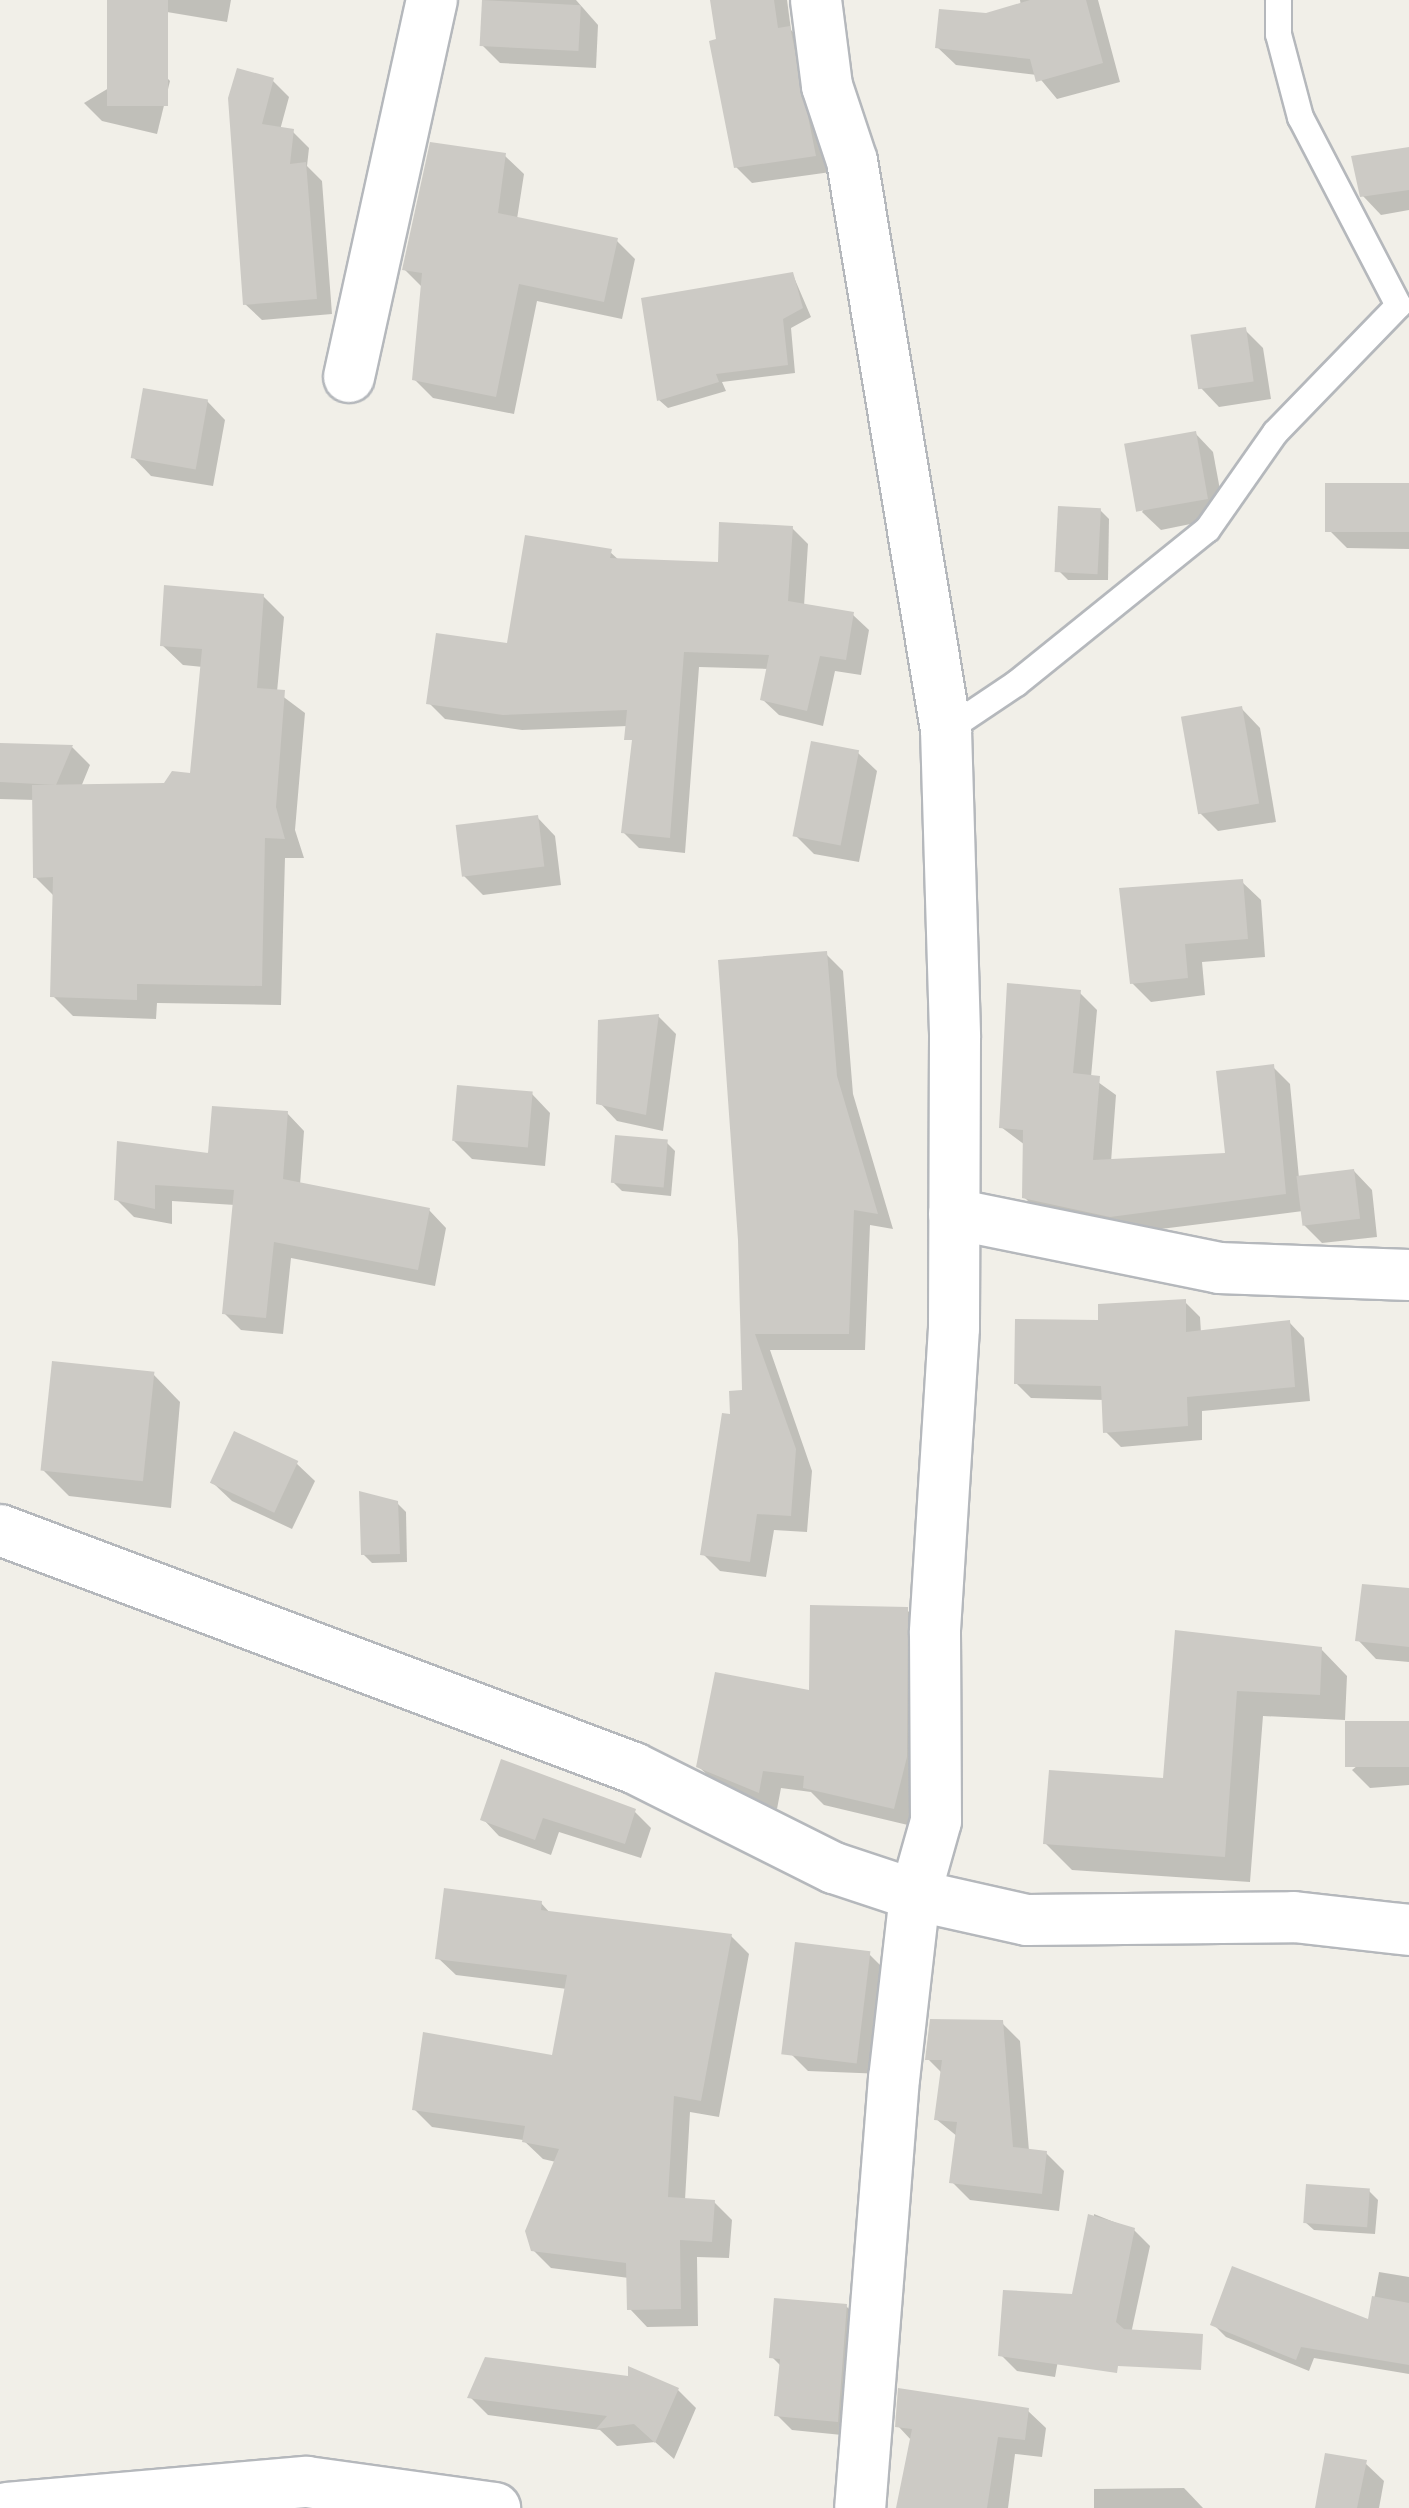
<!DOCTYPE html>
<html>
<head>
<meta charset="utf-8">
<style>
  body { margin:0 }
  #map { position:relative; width:1409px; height:2508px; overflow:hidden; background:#f1efe8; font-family:"DejaVu Sans",sans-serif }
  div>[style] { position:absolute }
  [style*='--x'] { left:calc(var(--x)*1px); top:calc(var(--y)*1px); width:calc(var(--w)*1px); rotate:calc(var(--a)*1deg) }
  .shadow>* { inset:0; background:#0003 }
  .building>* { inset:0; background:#cccac5; transform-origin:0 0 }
  .roads { filter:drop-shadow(2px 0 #b5b8bc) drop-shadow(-2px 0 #b5b8bc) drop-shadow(0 2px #b5b8bc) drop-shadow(0 -2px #b5b8bc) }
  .lane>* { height:25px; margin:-12.5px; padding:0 12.5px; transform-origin:12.5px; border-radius:12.5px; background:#fff }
  .street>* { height:50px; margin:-25px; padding:0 25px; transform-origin:25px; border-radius:25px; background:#fff }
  span { translate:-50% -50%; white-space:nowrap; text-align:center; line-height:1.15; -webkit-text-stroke:9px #fff; paint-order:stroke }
</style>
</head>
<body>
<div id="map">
  <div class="shadow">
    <i style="clip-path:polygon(154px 0,231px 0,227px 22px,167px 12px)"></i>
    <i style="clip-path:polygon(482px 0,576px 0,598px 25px,596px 68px,500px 63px,482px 45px)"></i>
    <i style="clip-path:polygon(713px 0,787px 0,791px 30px,806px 45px,831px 172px,752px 183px,736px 167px)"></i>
    <i style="clip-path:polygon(1020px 0,1098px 0,1120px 82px,1057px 99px,1037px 75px,956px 65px,937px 47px,1023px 20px)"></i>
    <i style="clip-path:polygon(152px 62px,170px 81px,157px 134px,102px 121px,84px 103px)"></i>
    <i style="clip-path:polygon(273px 81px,289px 97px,280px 130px,292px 131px,309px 148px,307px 166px,322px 181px,332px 314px,262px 320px,245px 304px,231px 98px)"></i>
    <i style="clip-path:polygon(1409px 149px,1409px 210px,1381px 215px,1363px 196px)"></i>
    <i style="clip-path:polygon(505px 156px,524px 174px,517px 219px,617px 241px,635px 259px,622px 319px,537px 301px,514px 414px,433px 398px,414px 379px,423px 288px,405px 270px)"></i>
    <i style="clip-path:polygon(793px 275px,811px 317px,791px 328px,795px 373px,722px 382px,726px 391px,668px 408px,659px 400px)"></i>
    <i style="clip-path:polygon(1245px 330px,1263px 348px,1271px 399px,1219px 407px,1201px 388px)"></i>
    <i style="clip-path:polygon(207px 401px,225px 420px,213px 486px,151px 476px,133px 457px)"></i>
    <i style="clip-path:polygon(1195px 433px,1213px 452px,1225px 517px,1161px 530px,1142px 512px)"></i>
    <i style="clip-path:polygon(1409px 486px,1409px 549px,1347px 548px,1328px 529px)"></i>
    <i style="clip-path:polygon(1100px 510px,1109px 519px,1108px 580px,1068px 580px,1059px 571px)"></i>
    <i style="clip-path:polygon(792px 528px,808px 544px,804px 606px,852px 614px,869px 630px,861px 675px,835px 671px,823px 726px,779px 715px,762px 699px,769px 669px,699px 667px,685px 853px,639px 848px,623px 832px,634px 746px,628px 726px,522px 730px,445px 719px,429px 703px,509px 646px,610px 552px,620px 561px,720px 564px)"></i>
    <i style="clip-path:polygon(263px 596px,284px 617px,277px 692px,305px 713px,295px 830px,304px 858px,285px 858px,281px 1005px,157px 1003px,156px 1019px,73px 1016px,53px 996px,55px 897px,35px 877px,35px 800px,0 799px,0 745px,72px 747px,90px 765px,81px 787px,165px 785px,193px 776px,203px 667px,183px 665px,162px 645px)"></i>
    <i style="clip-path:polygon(1242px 709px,1260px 728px,1276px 822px,1218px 831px,1200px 813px)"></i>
    <i style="clip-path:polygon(858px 753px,877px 771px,859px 862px,814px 854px,795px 835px)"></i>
    <i style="clip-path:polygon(537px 817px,555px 836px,561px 885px,483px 895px,464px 876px)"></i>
    <i style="clip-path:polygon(1242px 882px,1261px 900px,1265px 957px,1202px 962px,1205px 995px,1151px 1002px,1132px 983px)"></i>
    <i style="clip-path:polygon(826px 954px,843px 971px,853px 1094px,893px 1229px,870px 1225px,865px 1350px,770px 1350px,812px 1471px,807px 1532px,774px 1530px,766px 1577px,720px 1571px,703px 1554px,733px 1416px,744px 1393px,741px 1240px)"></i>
    <i style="clip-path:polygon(1080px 993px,1097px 1010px,1091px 1077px,1116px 1095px,1111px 1162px,1227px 1155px,1273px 1067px,1290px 1084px,1299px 1178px,1354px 1171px,1372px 1190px,1377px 1237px,1322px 1243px,1304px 1225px,1303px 1211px,1129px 1233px,1042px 1215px,1024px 1197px,1025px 1145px,1001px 1127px)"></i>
    <i style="clip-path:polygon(658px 1016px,676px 1034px,663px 1131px,617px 1121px,599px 1102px)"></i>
    <i style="clip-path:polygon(532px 1094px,550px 1113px,545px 1166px,472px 1159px,453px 1140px)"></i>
    <i style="clip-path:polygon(287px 1113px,304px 1131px,300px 1185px,429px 1210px,446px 1228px,435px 1286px,291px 1258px,283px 1334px,241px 1330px,224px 1313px,235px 1205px,172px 1201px,172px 1224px,134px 1217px,116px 1199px)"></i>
    <i style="clip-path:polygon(667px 1143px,675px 1151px,671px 1196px,622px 1191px,613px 1182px)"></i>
    <i style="clip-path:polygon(1185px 1302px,1200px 1317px,1201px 1333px,1289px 1322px,1304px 1338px,1310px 1401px,1202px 1411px,1202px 1440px,1121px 1447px,1106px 1432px,1104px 1400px,1031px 1398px,1016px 1383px,1101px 1322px)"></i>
    <i style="clip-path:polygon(153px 1374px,180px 1402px,171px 1508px,69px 1496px,42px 1469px)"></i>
    <i style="clip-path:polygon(296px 1463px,315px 1481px,292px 1529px,232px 1501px,213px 1483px)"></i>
    <i style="clip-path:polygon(397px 1503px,406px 1512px,407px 1562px,372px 1563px,363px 1554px)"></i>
    <i style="clip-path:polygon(1409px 1591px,1409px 1662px,1376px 1659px,1358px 1640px)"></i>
    <i style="clip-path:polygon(907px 1610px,925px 1628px,912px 1826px,824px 1805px,811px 1792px,781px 1788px,777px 1809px,717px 1784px,698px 1766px,811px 1693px)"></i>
    <i style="clip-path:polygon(1177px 1633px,1321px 1649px,1347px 1676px,1345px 1720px,1263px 1716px,1250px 1882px,1072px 1870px,1046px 1844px,1166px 1781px)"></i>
    <i style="clip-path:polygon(1409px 1724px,1409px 1785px,1370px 1788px,1352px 1770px)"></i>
    <i style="clip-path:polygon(635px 1812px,651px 1828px,641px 1858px,559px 1832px,551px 1855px,499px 1836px,483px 1819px)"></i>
    <i style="clip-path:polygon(541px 1903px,551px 1914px,731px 1936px,749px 1954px,719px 2117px,690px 2112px,685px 2200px,714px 2202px,732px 2220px,729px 2258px,697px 2257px,698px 2326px,647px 2327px,630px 2309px,629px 2278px,551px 2268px,533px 2250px,556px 2162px,543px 2159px,523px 2140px,432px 2127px,414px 2109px,554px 2058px,567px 1989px,456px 1975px,438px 1958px)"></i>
    <i style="clip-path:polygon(869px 1954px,886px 1971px,884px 2074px,808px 2071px,791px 2054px)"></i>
    <i style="clip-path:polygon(1002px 2023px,1020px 2041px,1029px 2151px,1046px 2153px,1064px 2171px,1059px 2211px,970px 2200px,952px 2182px,958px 2137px,936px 2119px,943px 2074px,928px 2059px)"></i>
    <i style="clip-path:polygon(1369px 2191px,1378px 2200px,1375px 2234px,1314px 2230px,1305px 2222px)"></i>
    <i style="clip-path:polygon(1094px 2214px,1134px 2230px,1150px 2246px,1124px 2366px,1109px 2365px,1094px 2349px)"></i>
    <i style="clip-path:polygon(1379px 2272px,1409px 2277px,1409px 2374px,1314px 2358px,1309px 2371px,1226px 2337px,1213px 2324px,1370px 2322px)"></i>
    <i style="clip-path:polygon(846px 2306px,861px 2321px,852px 2436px,792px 2430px,777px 2415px,782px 2367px,772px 2357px)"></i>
    <i style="clip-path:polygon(1067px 2311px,1055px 2377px,1017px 2371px,1001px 2355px)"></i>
    <i style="clip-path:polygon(678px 2390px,696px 2408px,674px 2459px,655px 2442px,617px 2446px,600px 2430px,488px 2415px,470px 2397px)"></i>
    <i style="clip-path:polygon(1027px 2410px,1046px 2428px,1042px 2457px,1015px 2454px,1008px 2508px,899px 2508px,912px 2441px,898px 2426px)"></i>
    <i style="clip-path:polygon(1365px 2463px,1384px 2481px,1379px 2508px,1317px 2508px)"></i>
    <i style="clip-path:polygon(1184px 2488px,1203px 2508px,1094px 2508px,1094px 2489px)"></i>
  </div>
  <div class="building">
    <i style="left:107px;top:0;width:61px;height:106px"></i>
    <i style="left:482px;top:0;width:99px;height:46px;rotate:3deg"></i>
    <i style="clip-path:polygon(710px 0,774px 0,778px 28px,790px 26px,816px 156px,734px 168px,709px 41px,716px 39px)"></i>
    <i style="clip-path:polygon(1030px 0,1086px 0,1103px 63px,1036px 82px,1030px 59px,935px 48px,939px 9px,986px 13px)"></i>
    <i style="clip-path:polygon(237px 68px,274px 78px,262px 124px,294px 129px,290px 164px,306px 162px,317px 299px,243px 305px,228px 98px)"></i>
    <i style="clip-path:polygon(430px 142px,506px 153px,498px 213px,618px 238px,604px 302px,519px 284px,496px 397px,412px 380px,422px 273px,402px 270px)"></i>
    <i style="clip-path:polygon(1409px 147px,1409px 190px,1360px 197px,1351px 156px)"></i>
    <i style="clip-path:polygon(793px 272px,803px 308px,783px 319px,788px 365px,716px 374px,719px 382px,657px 401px,641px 298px)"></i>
    <i style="left:1246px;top:327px;width:55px;height:56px;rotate:82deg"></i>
    <i style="left:143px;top:388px;width:66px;height:71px;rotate:10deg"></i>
    <i style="left:1196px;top:431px;width:69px;height:73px;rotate:80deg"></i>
    <i style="left:1409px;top:483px;width:49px;height:84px;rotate:90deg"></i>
    <i style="left:1058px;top:506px;width:43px;height:66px;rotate:3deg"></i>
    <i style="clip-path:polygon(719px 522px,793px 526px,788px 601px,854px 612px,846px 660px,820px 656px,807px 711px,760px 700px,769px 655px,684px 652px,670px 838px,621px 833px,632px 740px,624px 740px,627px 710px,503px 715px,426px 704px,436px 633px,507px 643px,525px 535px,612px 549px,610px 558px,718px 562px)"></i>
    <i style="clip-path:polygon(164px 585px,264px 594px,257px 688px,285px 690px,276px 807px,285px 839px,265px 838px,262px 986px,137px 984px,137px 1000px,50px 997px,53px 877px,33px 878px,32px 785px,164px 783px,172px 771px,190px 773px,202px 649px,160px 646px)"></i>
    <i style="left:1242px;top:706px;width:99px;height:62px;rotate:80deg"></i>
    <i style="left:811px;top:741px;width:49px;height:97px;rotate:11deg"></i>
    <i style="clip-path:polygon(0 743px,73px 745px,56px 785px,0 782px)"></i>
    <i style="left:538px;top:815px;width:52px;height:83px;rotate:83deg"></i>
    <i style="clip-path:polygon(1243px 879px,1248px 939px,1185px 944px,1188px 978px,1130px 984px,1119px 888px)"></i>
    <i style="clip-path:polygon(827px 951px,837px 1076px,878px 1214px,854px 1210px,849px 1334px,755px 1334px,796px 1449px,791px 1516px,757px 1514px,750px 1562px,700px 1555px,722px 1413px,730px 1414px,729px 1391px,742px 1390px,738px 1240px,718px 960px)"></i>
    <i style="clip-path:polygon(1007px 983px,1081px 990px,1073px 1073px,1100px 1076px,1093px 1160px,1225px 1153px,1216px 1071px,1274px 1064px,1286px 1194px,1110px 1217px,1022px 1198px,1023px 1130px,999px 1128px)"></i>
    <i style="clip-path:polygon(659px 1014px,646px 1115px,596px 1104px,598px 1020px)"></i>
    <i style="left:457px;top:1085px;width:76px;height:56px;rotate:5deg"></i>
    <i style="clip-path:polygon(212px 1106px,288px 1111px,283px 1179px,430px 1208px,418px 1270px,274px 1242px,266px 1318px,222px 1314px,234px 1190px,155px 1185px,155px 1209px,114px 1200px,117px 1141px,208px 1153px)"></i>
    <i style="left:615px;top:1135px;width:53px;height:48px;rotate:5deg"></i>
    <i style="left:1354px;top:1169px;width:50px;height:58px;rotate:83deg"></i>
    <i style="clip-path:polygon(1186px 1299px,1186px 1332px,1290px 1320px,1295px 1387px,1187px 1397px,1188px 1426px,1103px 1433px,1101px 1386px,1014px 1384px,1015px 1319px,1098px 1320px,1098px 1304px)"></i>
    <i style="left:52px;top:1361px;width:103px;height:110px;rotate:6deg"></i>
    <i style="left:234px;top:1431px;width:71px;height:57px;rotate:25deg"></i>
    <i style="clip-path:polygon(359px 1491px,398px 1501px,400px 1554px,361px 1555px)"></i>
    <i style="clip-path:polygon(1362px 1584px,1409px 1588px,1409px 1647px,1355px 1641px)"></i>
    <i style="clip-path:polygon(810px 1605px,908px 1607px,907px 1757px,894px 1809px,803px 1788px,804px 1776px,763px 1771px,759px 1793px,696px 1767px,715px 1672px,809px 1690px)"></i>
    <i style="clip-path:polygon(1175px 1630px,1322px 1647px,1320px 1695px,1237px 1691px,1225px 1857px,1043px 1844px,1049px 1770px,1163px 1778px)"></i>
    <i style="left:1409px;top:1721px;width:46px;height:64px;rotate:90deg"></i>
    <i style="clip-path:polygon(501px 1759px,636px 1809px,625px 1844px,543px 1818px,535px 1840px,480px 1820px)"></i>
    <i style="clip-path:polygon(444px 1888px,542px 1901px,541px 1910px,732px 1934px,701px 2101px,674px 2096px,668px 2197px,715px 2200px,712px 2242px,680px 2240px,681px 2309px,627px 2310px,626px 2263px,531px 2251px,525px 2231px,559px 2149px,522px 2142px,525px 2126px,412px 2110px,423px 2032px,552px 2055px,567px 1975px,435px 1959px)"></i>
    <i style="left:795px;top:1942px;width:76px;height:113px;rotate:7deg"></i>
    <i style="clip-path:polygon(930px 2019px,1003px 2020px,1013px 2147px,1047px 2151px,1042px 2194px,949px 2183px,957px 2122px,934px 2120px,942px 2060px,925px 2060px)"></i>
    <i style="left:1306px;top:2184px;width:64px;height:39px;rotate:4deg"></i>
    <i style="clip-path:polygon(1088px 2214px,1135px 2228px,1116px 2322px,1124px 2329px,1203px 2334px,1201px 2370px,1118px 2366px,1117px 2373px,998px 2356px,1003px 2290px,1072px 2294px)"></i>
    <i style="clip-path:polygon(1232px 2266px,1368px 2319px,1372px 2296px,1409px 2303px,1409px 2365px,1301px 2347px,1296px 2360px,1210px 2325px)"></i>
    <i style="clip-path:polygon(774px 2298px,847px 2304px,838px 2422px,774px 2416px,780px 2359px,769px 2358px)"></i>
    <i style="clip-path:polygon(485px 2357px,628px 2376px,628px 2366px,679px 2388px,655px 2443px,634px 2424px,596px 2429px,607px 2416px,467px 2398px)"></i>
    <i style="clip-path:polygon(898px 2388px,1029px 2408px,1025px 2440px,998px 2437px,987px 2508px,896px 2508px,912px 2429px,895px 2427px)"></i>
    <i style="clip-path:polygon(1325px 2453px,1367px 2460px,1357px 2508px,1315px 2508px)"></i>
  </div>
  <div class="roads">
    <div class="lane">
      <i style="--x:946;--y:730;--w:84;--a:-33.9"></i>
      <i style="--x:1016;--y:683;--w:245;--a:-38.9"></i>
      <i style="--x:1207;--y:529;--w:118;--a:-55"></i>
      <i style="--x:1275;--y:432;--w:177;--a:-45.9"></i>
      <i style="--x:1398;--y:305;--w:212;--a:-117.5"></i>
      <i style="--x:1300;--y:117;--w:86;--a:-104.8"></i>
      <i style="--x:1278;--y:34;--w:34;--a:-90"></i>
    </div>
    <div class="street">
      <i style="--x:816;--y:0;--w:87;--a:82.7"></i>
      <i style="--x:827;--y:86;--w:79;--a:71.6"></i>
      <i style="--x:852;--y:161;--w:577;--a:80.62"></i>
      <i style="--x:946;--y:730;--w:308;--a:88.3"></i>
      <i style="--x:955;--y:1038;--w:290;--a:90.2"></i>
      <i style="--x:954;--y:1328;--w:306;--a:93.6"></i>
      <i style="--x:935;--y:1633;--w:188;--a:89.7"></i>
      <i style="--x:936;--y:1821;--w:77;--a:105.8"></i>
      <i style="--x:915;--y:1895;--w:184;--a:96.5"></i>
      <i style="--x:894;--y:2078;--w:431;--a:94.5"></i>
      <i style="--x:349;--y:377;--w:386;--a:-77.6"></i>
      <i style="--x:954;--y:1214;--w:270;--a:11.5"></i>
      <i style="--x:1219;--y:1268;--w:190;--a:2.1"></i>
      <i style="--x:0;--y:1530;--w:677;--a:20.58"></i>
      <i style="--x:634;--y:1768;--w:224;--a:26.6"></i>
      <i style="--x:834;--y:1868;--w:85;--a:18.4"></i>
      <i style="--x:915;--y:1895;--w:115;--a:12.6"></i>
      <i style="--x:1027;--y:1920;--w:267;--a:-0.6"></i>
      <i style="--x:1294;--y:1917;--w:116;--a:6.4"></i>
      <i style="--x:7;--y:2508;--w:301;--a:-5"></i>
      <i style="--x:307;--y:2482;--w:190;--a:7.9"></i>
    </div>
  </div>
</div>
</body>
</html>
